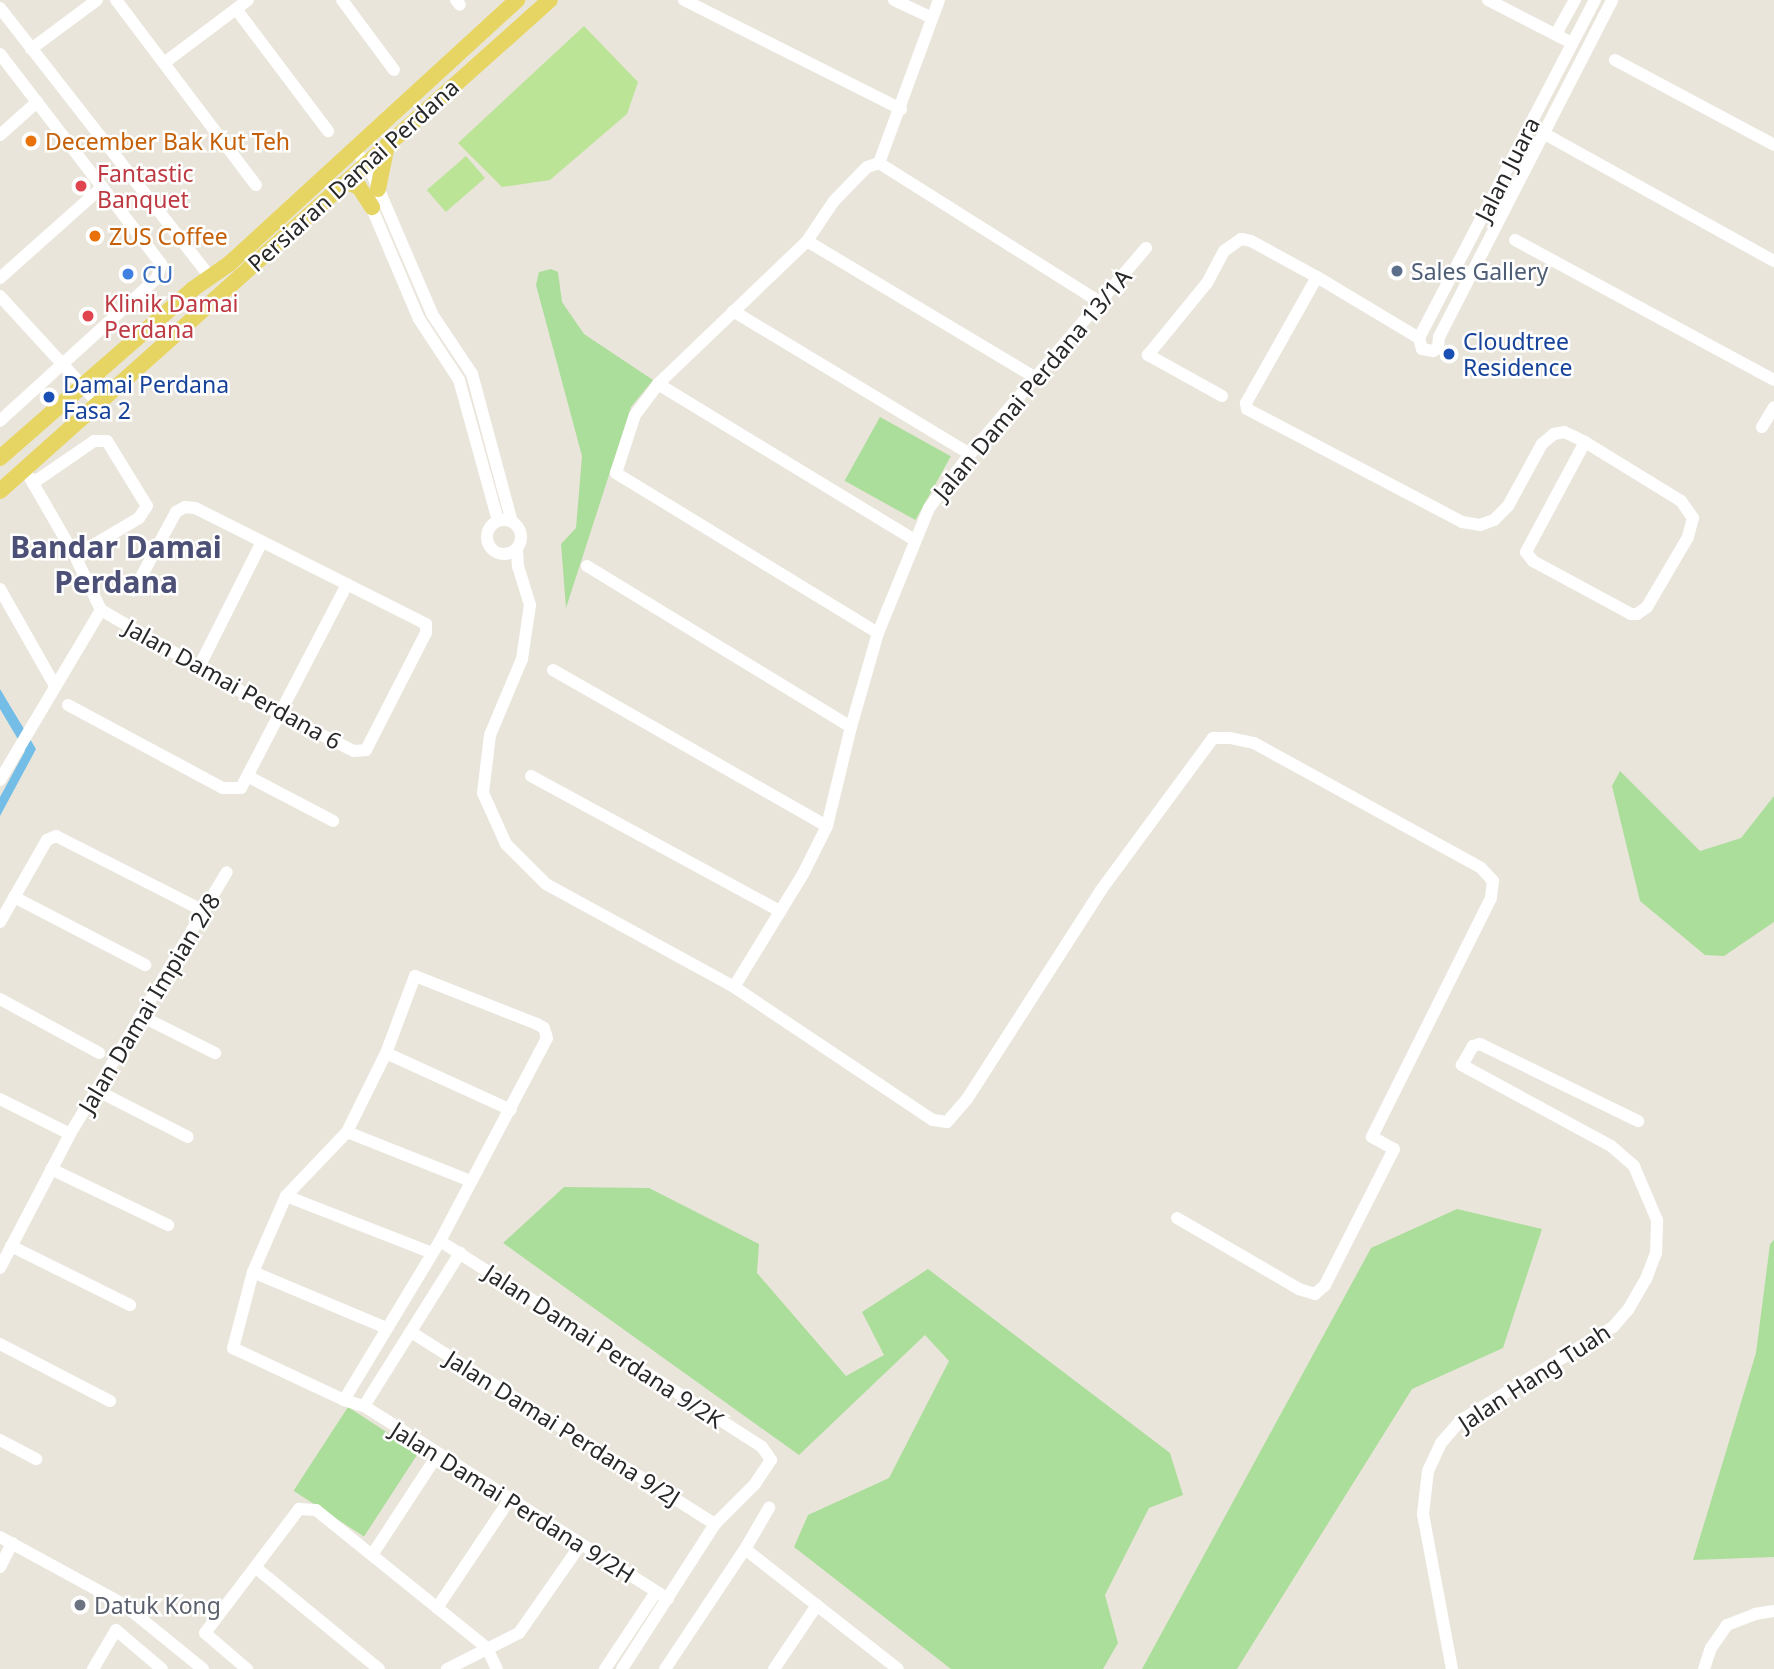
<!DOCTYPE html>
<html>
<head>
<meta charset="utf-8">
<style>
  body { margin:0 }
  #map { position:relative; width:1774px; height:1669px; overflow:hidden; background:#eae5db; font-family:"Noto Sans",sans-serif }
  div>[style] { position:absolute }
  [style*='--x'] { left:calc(var(--x)*1px); top:calc(var(--y)*1px); width:calc(var(--w)*1px); rotate:calc(var(--a)*1deg) }
  .green>* { inset:0; background:#abde9a; transform-origin:0 0 }
  .pitch>* { inset:0; background:#bce497; transform-origin:0 0 }
  .water>* { inset:0; background:#74bde6 }
  .minor>* { height:12px; margin:-6px; padding:0 6px; transform-origin:6px; border-radius:6px; background:#fff }
  .minor>.ring { margin:-6px; padding:0; box-sizing:content-box; background:none; border:12px solid #fff; border-radius:50% }
  .major>* { height:16px; margin:-8px; padding:0 8px; transform-origin:8px; border-radius:8px; background:#e7d563 }
  .dots>* { width:19px; height:19px; translate:-50% -50%; box-sizing:border-box; border:4px solid #fff; border-radius:50% }
  span { translate:-50% -50%; white-space:nowrap; text-align:center; line-height:1.15; -webkit-text-stroke:5px #fff; paint-order:stroke }
  .food-label { font-size:23px; color:#c56008 }
  .left { translate:0 -50%; text-align:left }
  .street-label { font-size:23px; color:#282828 }
  .health-label { font-size:23px; color:#be3a42 }
  .service-label { font-size:23px; color:#4e5e75 }
  .shop-label { font-size:23px; color:#366cbe }
  .transit-label { font-size:23px; color:#164399 }
  .worship-label { font-size:23px; color:#5b616d }
  .district-label { font-size:30px; color:#4c5076; font-weight:700 }
</style>
</head>
<body>
<div id="map">
  <div class="green">
    <i style="clip-path:polygon(551px 269px,558px 272px,562px 302px,584px 334px,653px 380px,631px 407px,566px 608px,561px 544px,576px 528px,582px 456px,536px 285px,539px 272px)"></i>
    <i style="left:880px;top:417px;width:81px;height:73px;rotate:29deg"></i>
    <i style="clip-path:polygon(1620px 771px,1700px 851px,1741px 838px,1774px 796px,1774px 922px,1724px 956px,1705px 955px,1640px 901px,1612px 786px)"></i>
    <i style="clip-path:polygon(564px 1187px,649px 1188px,759px 1244px,757px 1273px,846px 1376px,884px 1355px,862px 1312px,928px 1269px,1170px 1453px,1183px 1495px,1149px 1508px,1105px 1595px,1118px 1643px,1103px 1669px,951px 1669px,794px 1547px,808px 1515px,889px 1478px,949px 1361px,925px 1335px,799px 1455px,503px 1243px)"></i>
    <i style="clip-path:polygon(1457px 1209px,1542px 1229px,1503px 1348px,1412px 1389px,1237px 1669px,1142px 1669px,1371px 1248px)"></i>
    <i style="clip-path:polygon(1774px 1240px,1774px 1557px,1693px 1560px,1756px 1353px,1770px 1244px)"></i>
    <i style="left:348px;top:1407px;width:84px;height:100px;rotate:33deg"></i>
  </div>
  <div class="pitch">
    <i style="clip-path:polygon(584px 26px,638px 82px,627px 114px,550px 180px,502px 187px,458px 143px)"></i>
    <i style="left:466px;top:156px;width:29px;height:52px;rotate:49deg"></i>
  </div>
  <div class="water">
    <i style="clip-path:polygon(0 689px,36px 749px,0 816px,0 797px,25px 751px,0 709px)"></i>
  </div>
  <div class="minor">
    <i style="--x:116;--y:0;--w:232;--a:52.9"></i>
    <i style="--x:342;--y:0;--w:87;--a:53.4"></i>
    <i style="--x:456;--y:0;--w:6;--a:51"></i>
    <i style="--x:684;--y:0;--w:243;--a:26.7"></i>
    <i style="--x:894;--y:0;--w:42;--a:25.3"></i>
    <i style="--x:1488;--y:0;--w:94;--a:27.1"></i>
    <i style="--x:0;--y:8;--w:335;--a:52"></i>
    <i style="--x:236;--y:9;--w:153;--a:53"></i>
    <i style="--x:1556;--y:34;--w:39;--a:-61"></i>
    <i style="--x:31;--y:49;--w:82;--a:-36.6"></i>
    <i style="--x:0;--y:54;--w:265;--a:52.5"></i>
    <i style="--x:161;--y:264;--w:15;--a:106"></i>
    <i style="--x:157;--y:278;--w:212;--a:137.7"></i>
    <i style="--x:1615;--y:60;--w:180;--a:28.1"></i>
    <i style="--x:164;--y:63;--w:105;--a:-36.9"></i>
    <i style="--x:1543;--y:133;--w:264;--a:29"></i>
    <i style="--x:0;--y:135;--w:50;--a:-41.7"></i>
    <i style="--x:355;--y:150;--w:24;--a:52"></i>
    <i style="--x:370;--y:169;--w:158;--a:66.8"></i>
    <i style="--x:432;--y:314;--w:72;--a:56.3"></i>
    <i style="--x:472;--y:374;--w:153;--a:74.9"></i>
    <i style="--x:879;--y:163;--w:261;--a:32.2"></i>
    <i style="--x:879;--y:163;--w:174;--a:-69.8"></i>
    <i style="--x:368;--y:199;--w:130;--a:67"></i>
    <i style="--x:419;--y:319;--w:73;--a:56.7"></i>
    <i style="--x:459;--y:380;--w:146;--a:74.5"></i>
    <i style="--x:1515;--y:240;--w:294;--a:28.4"></i>
    <i style="--x:807;--y:241;--w:267;--a:30.9"></i>
    <i style="--x:1317;--y:277;--w:145;--a:119.4"></i>
    <i style="--x:1246;--y:403;--w:6;--a:81"></i>
    <i style="--x:1247;--y:409;--w:243;--a:27.7"></i>
    <i style="--x:1462;--y:522;--w:18;--a:9"></i>
    <i style="--x:1480;--y:525;--w:15;--a:-20"></i>
    <i style="--x:1494;--y:520;--w:20;--a:-45"></i>
    <i style="--x:1508;--y:506;--w:71;--a:-61.3"></i>
    <i style="--x:1542;--y:444;--w:16;--a:-40"></i>
    <i style="--x:1554;--y:434;--w:10;--a:-11"></i>
    <i style="--x:1564;--y:432;--w:12;--a:24"></i>
    <i style="--x:1575;--y:437;--w:11;--a:27"></i>
    <i style="--x:1585;--y:442;--w:113;--a:31.6"></i>
    <i style="--x:1681;--y:501;--w:21;--a:55"></i>
    <i style="--x:1693;--y:518;--w:20;--a:105"></i>
    <i style="--x:1688;--y:537;--w:81;--a:120.4"></i>
    <i style="--x:1647;--y:607;--w:12;--a:145"></i>
    <i style="--x:1637;--y:614;--w:6;--a:180"></i>
    <i style="--x:1631;--y:614;--w:111;--a:-151.6"></i>
    <i style="--x:1533;--y:561;--w:11;--a:-128"></i>
    <i style="--x:1526;--y:552;--w:125;--a:-61.8"></i>
    <i style="--x:0;--y:278;--w:137;--a:-41.7"></i>
    <i style="--x:0;--y:296;--w:144;--a:47.5"></i>
    <i style="--x:733;--y:311;--w:277;--a:31.1"></i>
    <i style="--x:1419;--y:338;--w:381;--a:-62.5"></i>
    <i style="--x:658;--y:384;--w:301;--a:31.3"></i>
    <i style="--x:1222;--y:396;--w:85;--a:-151"></i>
    <i style="--x:1148;--y:355;--w:93;--a:-50.7"></i>
    <i style="--x:1207;--y:283;--w:36;--a:-62"></i>
    <i style="--x:1224;--y:251;--w:21;--a:-35"></i>
    <i style="--x:1241;--y:239;--w:10;--a:11"></i>
    <i style="--x:1251;--y:241;--w:75;--a:28.6"></i>
    <i style="--x:1317;--y:277;--w:119;--a:30.9"></i>
    <i style="--x:1419;--y:338;--w:11;--a:75"></i>
    <i style="--x:1422;--y:349;--w:11;--a:10"></i>
    <i style="--x:1433;--y:351;--w:6;--a:-31"></i>
    <i style="--x:1438;--y:348;--w:11;--a:-85"></i>
    <i style="--x:1439;--y:337;--w:379;--a:-62.8"></i>
    <i style="--x:1762;--y:427;--w:23;--a:-59"></i>
    <i style="--x:30;--y:478;--w:90;--a:60"></i>
    <i style="--x:75;--y:556;--w:60;--a:64.3"></i>
    <i style="--x:33;--y:483;--w:74;--a:-34.5"></i>
    <i style="--x:94;--y:441;--w:13;--a:0"></i>
    <i style="--x:107;--y:441;--w:76;--a:58.4"></i>
    <i style="--x:147;--y:506;--w:14;--a:124"></i>
    <i style="--x:139;--y:518;--w:74;--a:149.3"></i>
    <i class="ring" style="left:487px;top:520px;width:22px;height:22px"></i>
    <i style="--x:517;--y:549;--w:17;--a:87"></i>
    <i style="--x:518;--y:566;--w:41;--a:72.9"></i>
    <i style="--x:530;--y:605;--w:55;--a:98.4"></i>
    <i style="--x:522;--y:659;--w:82;--a:112.8"></i>
    <i style="--x:490;--y:735;--w:58;--a:96.9"></i>
    <i style="--x:483;--y:793;--w:56;--a:65.7"></i>
    <i style="--x:506;--y:844;--w:57;--a:45"></i>
    <i style="--x:546;--y:884;--w:214;--a:28.7"></i>
    <i style="--x:734;--y:987;--w:239;--a:33.8"></i>
    <i style="--x:933;--y:1120;--w:14;--a:8"></i>
    <i style="--x:947;--y:1122;--w:30;--a:-49"></i>
    <i style="--x:967;--y:1099;--w:248;--a:-57.3"></i>
    <i style="--x:1101;--y:890;--w:189;--a:-53.6"></i>
    <i style="--x:1213;--y:738;--w:17;--a:0"></i>
    <i style="--x:1230;--y:738;--w:25;--a:12"></i>
    <i style="--x:1254;--y:743;--w:259;--a:28.8"></i>
    <i style="--x:1481;--y:868;--w:18;--a:47"></i>
    <i style="--x:1493;--y:881;--w:17;--a:97"></i>
    <i style="--x:1491;--y:898;--w:267;--a:116.5"></i>
    <i style="--x:1372;--y:1137;--w:25;--a:29"></i>
    <i style="--x:1394;--y:1149;--w:153;--a:116.9"></i>
    <i style="--x:1325;--y:1285;--w:13;--a:138"></i>
    <i style="--x:1315;--y:1294;--w:17;--a:-163"></i>
    <i style="--x:1299;--y:1289;--w:141;--a:-149.8"></i>
    <i style="--x:587;--y:566;--w:309;--a:31.4"></i>
    <i style="--x:0;--y:589;--w:112;--a:60.4"></i>
    <i style="--x:101;--y:610;--w:205;--a:30.2"></i>
    <i style="--x:278;--y:713;--w:85;--a:26.6"></i>
    <i style="--x:354;--y:751;--w:12;--a:-5"></i>
    <i style="--x:366;--y:750;--w:131;--a:-62.9"></i>
    <i style="--x:426;--y:633;--w:9;--a:-90"></i>
    <i style="--x:426;--y:624;--w:258;--a:-153.3"></i>
    <i style="--x:195;--y:508;--w:10;--a:-174"></i>
    <i style="--x:185;--y:507;--w:10;--a:151"></i>
    <i style="--x:176;--y:512;--w:89;--a:118.3"></i>
    <i style="--x:878;--y:633;--w:307;--a:-148.6"></i>
    <i style="--x:616;--y:473;--w:61;--a:-71.9"></i>
    <i style="--x:635;--y:415;--w:39;--a:-53"></i>
    <i style="--x:658;--y:384;--w:207;--a:-43.8"></i>
    <i style="--x:807;--y:241;--w:48;--a:-56"></i>
    <i style="--x:834;--y:201;--w:47;--a:-45.9"></i>
    <i style="--x:867;--y:167;--w:13;--a:-18"></i>
    <i style="--x:199;--y:667;--w:140;--a:-63.3"></i>
    <i style="--x:553;--y:670;--w:315;--a:29.7"></i>
    <i style="--x:68;--y:705;--w:176;--a:28.2"></i>
    <i style="--x:223;--y:788;--w:18;--a:0"></i>
    <i style="--x:241;--y:788;--w:230;--a:-62.5"></i>
    <i style="--x:531;--y:776;--w:283;--a:28.5"></i>
    <i style="--x:249;--y:777;--w:95;--a:27.6"></i>
    <i style="--x:0;--y:780;--w:198;--a:-59.3"></i>
    <i style="--x:14;--y:897;--w:148;--a:27.4"></i>
    <i style="--x:0;--y:922;--w:95;--a:-60.2"></i>
    <i style="--x:47;--y:840;--w:10;--a:-24"></i>
    <i style="--x:56;--y:836;--w:166;--a:26.9"></i>
    <i style="--x:734;--y:987;--w:132;--a:-58.6"></i>
    <i style="--x:803;--y:874;--w:54;--a:-63.4"></i>
    <i style="--x:827;--y:826;--w:102;--a:-76.4"></i>
    <i style="--x:851;--y:727;--w:98;--a:-74"></i>
    <i style="--x:878;--y:633;--w:135;--a:-67.8"></i>
    <i style="--x:929;--y:508;--w:68;--a:-52.8"></i>
    <i style="--x:970;--y:454;--w:271;--a:-49.5"></i>
    <i style="--x:0;--y:999;--w:113;--a:28.6"></i>
    <i style="--x:141;--y:1016;--w:83;--a:26.6"></i>
    <i style="--x:386;--y:1053;--w:137;--a:24.5"></i>
    <i style="--x:96;--y:1090;--w:103;--a:27.1"></i>
    <i style="--x:0;--y:1099;--w:78;--a:26.6"></i>
    <i style="--x:347;--y:1132;--w:133;--a:21.6"></i>
    <i style="--x:51;--y:1169;--w:130;--a:25.6"></i>
    <i style="--x:286;--y:1196;--w:157;--a:21.3"></i>
    <i style="--x:440;--y:1241;--w:382;--a:32.6"></i>
    <i style="--x:762;--y:1447;--w:16;--a:55"></i>
    <i style="--x:771;--y:1460;--w:29;--a:124"></i>
    <i style="--x:755;--y:1484;--w:57;--a:135"></i>
    <i style="--x:715;--y:1524;--w:172;--a:122.7"></i>
    <i style="--x:11;--y:1246;--w:133;--a:26.4"></i>
    <i style="--x:0;--y:1268;--w:151;--a:-62.4"></i>
    <i style="--x:70;--y:1134;--w:305;--a:-59.1"></i>
    <i style="--x:253;--y:1272;--w:144;--a:22.8"></i>
    <i style="--x:411;--y:1332;--w:360;--a:32.3"></i>
    <i style="--x:0;--y:1344;--w:124;--a:27.4"></i>
    <i style="--x:344;--y:1400;--w:186;--a:-58.9"></i>
    <i style="--x:440;--y:1241;--w:229;--a:-62.2"></i>
    <i style="--x:547;--y:1038;--w:10;--a:-107"></i>
    <i style="--x:544;--y:1028;--w:8;--a:-150"></i>
    <i style="--x:537;--y:1024;--w:131;--a:-158.5"></i>
    <i style="--x:415;--y:976;--w:82;--a:110.6"></i>
    <i style="--x:386;--y:1053;--w:88;--a:116.3"></i>
    <i style="--x:347;--y:1132;--w:88;--a:133.6"></i>
    <i style="--x:286;--y:1196;--w:83;--a:113.5"></i>
    <i style="--x:253;--y:1272;--w:79;--a:104.7"></i>
    <i style="--x:233;--y:1348;--w:123;--a:25.1"></i>
    <i style="--x:344;--y:1400;--w:21;--a:17"></i>
    <i style="--x:364;--y:1406;--w:360;--a:32.4"></i>
    <i style="--x:364;--y:1406;--w:181;--a:-57.9"></i>
    <i style="--x:0;--y:1440;--w:41;--a:27.8"></i>
    <i style="--x:0;--y:1537;--w:140;--a:28.6"></i>
    <i style="--x:123;--y:1604;--w:103;--a:39.1"></i>
    <i style="--x:745;--y:1549;--w:48;--a:-59.7"></i>
    <i style="--x:372;--y:1555;--w:121;--a:-56.8"></i>
    <i style="--x:0;--y:1567;--w:27;--a:-63"></i>
    <i style="--x:256;--y:1568;--w:159;--a:39.4"></i>
    <i style="--x:437;--y:1608;--w:131;--a:-56.2"></i>
    <i style="--x:93;--y:1669;--w:45;--a:-59.5"></i>
    <i style="--x:116;--y:1630;--w:60;--a:40.3"></i>
    <i style="--x:247;--y:1669;--w:55;--a:-139.4"></i>
    <i style="--x:205;--y:1633;--w:156;--a:-52.8"></i>
    <i style="--x:299;--y:1509;--w:17;--a:3"></i>
    <i style="--x:316;--y:1510;--w:220;--a:38.9"></i>
    <i style="--x:487;--y:1648;--w:23;--a:65"></i>
    <i style="--x:447;--y:1669;--w:80;--a:-26.6"></i>
    <i style="--x:519;--y:1633;--w:108;--a:-55.1"></i>
    <i style="--x:605;--y:1669;--w:92;--a:-56.5"></i>
    <i style="--x:665;--y:1669;--w:144;--a:-56.3"></i>
    <i style="--x:745;--y:1549;--w:194;--a:38.1"></i>
    <i style="--x:774;--y:1669;--w:77;--a:-56.1"></i>
    <i style="--x:1452;--y:1669;--w:158;--a:-100.6"></i>
    <i style="--x:1423;--y:1514;--w:43;--a:-83.4"></i>
    <i style="--x:1428;--y:1471;--w:31;--a:-65"></i>
    <i style="--x:1441;--y:1443;--w:30;--a:-49"></i>
    <i style="--x:1461;--y:1420;--w:178;--a:-31.5"></i>
    <i style="--x:1613;--y:1327;--w:23;--a:-49"></i>
    <i style="--x:1628;--y:1310;--w:36;--a:-60"></i>
    <i style="--x:1646;--y:1279;--w:28;--a:-69"></i>
    <i style="--x:1656;--y:1253;--w:33;--a:-88"></i>
    <i style="--x:1657;--y:1220;--w:59;--a:-113.1"></i>
    <i style="--x:1634;--y:1166;--w:30;--a:-139"></i>
    <i style="--x:1611;--y:1146;--w:170;--a:-151.5"></i>
    <i style="--x:1462;--y:1065;--w:22;--a:-60"></i>
    <i style="--x:1473;--y:1046;--w:7;--a:-16"></i>
    <i style="--x:1480;--y:1044;--w:176;--a:26"></i>
    <i style="--x:1704;--y:1669;--w:22;--a:-72"></i>
    <i style="--x:1711;--y:1648;--w:28;--a:-55"></i>
    <i style="--x:1727;--y:1625;--w:30;--a:-21"></i>
    <i style="--x:1755;--y:1614;--w:19;--a:-9"></i>
  </div>
  <div class="major">
    <i style="--x:341;--y:185;--w:9;--a:-13"></i>
    <i style="--x:350;--y:183;--w:10;--a:24"></i>
    <i style="--x:359;--y:187;--w:24;--a:57"></i>
    <i style="--x:378;--y:189;--w:45;--a:-78.4"></i>
    <i style="--x:0;--y:458;--w:257;--a:-41.2"></i>
    <i style="--x:193;--y:289;--w:44;--a:-34.8"></i>
    <i style="--x:229;--y:264;--w:391;--a:-42.5"></i>
    <i style="--x:0;--y:491;--w:737;--a:-41.76"></i>
  </div>
  <div class="dots">
    <i style="left:31px;top:141px;background:#e8710a"></i>
    <i style="left:81px;top:186px;background:#e0444e"></i>
    <i style="left:95px;top:236px;background:#e8710a"></i>
    <i style="left:1397px;top:271px;background:#5c6f8a"></i>
    <i style="left:128px;top:274px;background:#3f7fe0"></i>
    <i style="left:88px;top:316px;background:#e0444e"></i>
    <i style="left:1449px;top:354px;background:#1a4fb4"></i>
    <i style="left:49px;top:397px;background:#1a4fb4"></i>
    <i style="left:80px;top:1605px;background:#6b7280"></i>
  </div>
  <div class="food-label">
    <span class="left" style="left:45px;top:141px">December Bak Kut Teh</span>
    <span class="left" style="left:109px;top:236px">ZUS Coffee</span>
  </div>
  <div class="street-label">
    <span style="left:1507px;top:169px;rotate:-63deg">Jalan Juara</span>
    <span style="left:353px;top:175px;rotate:-42deg">Persiaran Damai Perdana</span>
    <span style="left:1032px;top:384px;rotate:-50deg">Jalan Damai Perdana 13/1A</span>
    <span style="left:233px;top:684px;rotate:29deg">Jalan Damai Perdana 6</span>
    <span style="left:149px;top:1003px;rotate:-59deg">Jalan Damai Impian 2/8</span>
    <span style="left:604px;top:1346px;rotate:33deg">Jalan Damai Perdana 9/2K</span>
    <span style="left:1534px;top:1377px;rotate:-33deg">Jalan Hang Tuah</span>
    <span style="left:563px;top:1428px;rotate:32deg">Jalan Damai Perdana 9/2J</span>
    <span style="left:513px;top:1502px;rotate:32deg">Jalan Damai Perdana 9/2H</span>
  </div>
  <div class="health-label">
    <span class="left" style="left:97px;top:186px">Fantastic<br>Banquet</span>
    <span class="left" style="left:104px;top:316px">Klinik Damai<br>Perdana</span>
  </div>
  <div class="service-label">
    <span class="left" style="left:1411px;top:271px">Sales Gallery</span>
  </div>
  <div class="shop-label">
    <span class="left" style="left:142px;top:274px">CU</span>
  </div>
  <div class="transit-label">
    <span class="left" style="left:1463px;top:354px">Cloudtree<br>Residence</span>
    <span class="left" style="left:63px;top:397px">Damai Perdana<br>Fasa 2</span>
  </div>
  <div class="worship-label">
    <span class="left" style="left:94px;top:1605px">Datuk Kong</span>
  </div>
  <div class="district-label">
    <span style="left:116px;top:564px">Bandar Damai<br>Perdana</span>
  </div>
</div>
</body>
</html>
